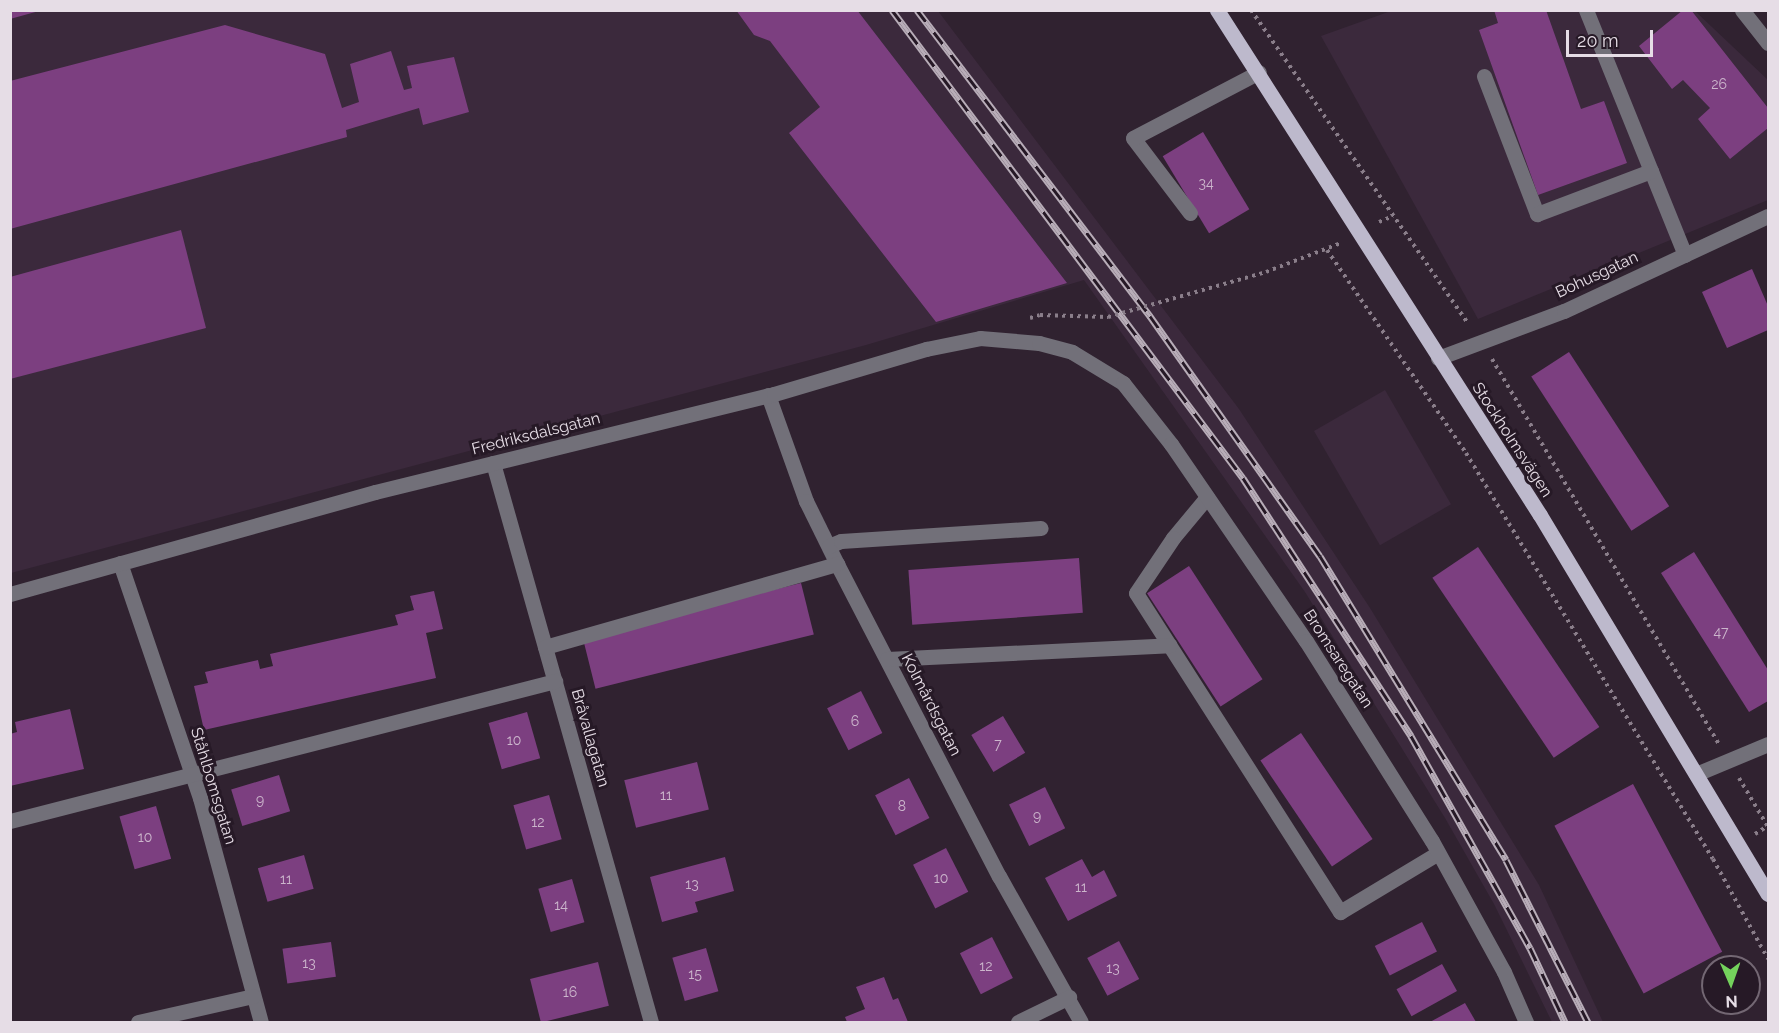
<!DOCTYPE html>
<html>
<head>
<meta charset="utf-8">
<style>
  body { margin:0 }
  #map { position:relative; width:1779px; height:1033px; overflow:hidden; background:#302230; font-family:Raleway,sans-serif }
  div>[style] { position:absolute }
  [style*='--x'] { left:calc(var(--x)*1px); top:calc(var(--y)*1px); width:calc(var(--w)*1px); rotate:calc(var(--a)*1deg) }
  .built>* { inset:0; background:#3b293c; transform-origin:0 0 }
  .building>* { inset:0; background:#7c3f80; transform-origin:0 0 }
  .path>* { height:4px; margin-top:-2px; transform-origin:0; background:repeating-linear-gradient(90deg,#8a7e8a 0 3px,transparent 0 7.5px) }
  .minor>* { height:15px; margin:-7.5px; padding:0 7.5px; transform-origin:7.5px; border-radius:7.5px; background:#727079 }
  .major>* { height:15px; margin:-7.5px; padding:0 7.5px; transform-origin:7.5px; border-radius:7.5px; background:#bdb9cc }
  .rail>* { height:7px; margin-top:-3.5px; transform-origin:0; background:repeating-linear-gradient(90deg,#261926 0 14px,#b8adb8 0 28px); box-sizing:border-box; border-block:2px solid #b8adb8 }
  .path-bridge>* { height:4px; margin-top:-2px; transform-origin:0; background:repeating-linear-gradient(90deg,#8a7e8a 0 3px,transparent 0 7.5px) }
  span { translate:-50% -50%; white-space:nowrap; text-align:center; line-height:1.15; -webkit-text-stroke:6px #261926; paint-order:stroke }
  .number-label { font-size:14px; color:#ccb6cc }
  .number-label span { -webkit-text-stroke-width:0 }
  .street-label { font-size:16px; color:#e6dde6 }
  .frame { position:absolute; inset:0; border:12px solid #e6dde6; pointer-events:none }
  .north { position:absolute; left:1701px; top:955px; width:60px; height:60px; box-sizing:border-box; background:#261926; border:2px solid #736773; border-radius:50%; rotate:178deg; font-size:16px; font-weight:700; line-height:24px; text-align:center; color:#e6dde6 }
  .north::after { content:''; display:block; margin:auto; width:21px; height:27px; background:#74d25c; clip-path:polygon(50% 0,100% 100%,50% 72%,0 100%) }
  .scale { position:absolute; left:1566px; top:30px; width:87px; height:27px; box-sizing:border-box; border:3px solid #e6dde6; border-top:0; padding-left:8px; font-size:18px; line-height:21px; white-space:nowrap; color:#e6dde6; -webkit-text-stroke:4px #261926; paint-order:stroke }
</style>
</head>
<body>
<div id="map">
  <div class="built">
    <i style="clip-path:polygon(11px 11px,938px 11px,1239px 409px,1370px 608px,1539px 885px,1603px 1022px,1552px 1022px,1494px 904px,1445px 818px,1305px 592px,1084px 280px,866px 345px,11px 573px)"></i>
    <i style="clip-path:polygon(1391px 11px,1695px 11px,1768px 80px,1768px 200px,1478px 319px,1321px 36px)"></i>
    <i style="left:1385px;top:390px;width:132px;height:82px;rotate:60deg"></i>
  </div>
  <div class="building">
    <i style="clip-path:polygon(10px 10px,39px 10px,39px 11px,10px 19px)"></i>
    <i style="clip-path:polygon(736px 10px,857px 10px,1067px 283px,936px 322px,789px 133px,820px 107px,770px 41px,754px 35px)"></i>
    <i style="clip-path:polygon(1494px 10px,1546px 10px,1581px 109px,1604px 101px,1627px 163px,1538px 195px,1479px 30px,1498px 23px)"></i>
    <i style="clip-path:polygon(1683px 10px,1691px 10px,1768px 108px,1768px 128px,1730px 159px,1698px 119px,1710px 108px,1683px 80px,1672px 89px,1639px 46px)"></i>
    <i style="clip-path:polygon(225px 25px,325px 54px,342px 108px,359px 102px,350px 64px,391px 51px,404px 90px,412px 88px,407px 66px,454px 57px,469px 112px,423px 125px,419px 108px,346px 130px,347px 137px,10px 229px,10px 81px)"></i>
    <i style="left:1203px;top:132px;width:90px;height:47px;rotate:59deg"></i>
    <i style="clip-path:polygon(181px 230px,206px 328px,10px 379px,10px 277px)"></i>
    <i style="clip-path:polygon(1752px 269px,1768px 306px,1768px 330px,1727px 348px,1702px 292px)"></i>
    <i style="left:1569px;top:352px;width:184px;height:45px;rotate:57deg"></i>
    <i style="left:1478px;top:547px;width:217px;height:55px;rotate:56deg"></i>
    <i style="clip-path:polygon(1694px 552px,1768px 670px,1768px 701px,1749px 712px,1661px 573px)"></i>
    <i style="left:1079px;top:558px;width:55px;height:171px;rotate:86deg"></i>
    <i style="left:1189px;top:566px;width:135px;height:50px;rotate:57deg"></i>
    <i style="left:801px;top:583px;width:53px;height:225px;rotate:76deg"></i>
    <i style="clip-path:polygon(434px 591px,443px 629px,426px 633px,436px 678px,204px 730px,194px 686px,208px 683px,205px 672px,258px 660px,260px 669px,273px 666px,270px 654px,398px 625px,395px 615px,414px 610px,410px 596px)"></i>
    <i style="left:861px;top:691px;width:47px;height:38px;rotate:63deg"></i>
    <i style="clip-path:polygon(70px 709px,84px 769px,10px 786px,10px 734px,17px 732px,15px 722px)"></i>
    <i style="left:527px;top:712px;width:48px;height:40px;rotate:74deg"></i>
    <i style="left:1003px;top:716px;width:43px;height:37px;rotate:59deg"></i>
    <i style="left:1301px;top:733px;width:128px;height:49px;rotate:56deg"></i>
    <i style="left:697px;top:762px;width:49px;height:75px;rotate:76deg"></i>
    <i style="left:279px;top:775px;width:38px;height:50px;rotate:73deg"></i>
    <i style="left:909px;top:778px;width:45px;height:38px;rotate:63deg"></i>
    <i style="left:1633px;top:784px;width:190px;height:89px;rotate:62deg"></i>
    <i style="left:1045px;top:787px;width:46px;height:40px;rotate:64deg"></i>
    <i style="left:549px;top:795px;width:46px;height:37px;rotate:74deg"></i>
    <i style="left:156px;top:806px;width:55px;height:38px;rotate:74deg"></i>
    <i style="left:946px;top:848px;width:49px;height:37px;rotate:63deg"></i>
    <i style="left:304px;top:855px;width:35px;height:48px;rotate:74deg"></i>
    <i style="clip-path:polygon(725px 857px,734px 891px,695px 902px,698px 912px,662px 922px,650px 877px)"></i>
    <i style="clip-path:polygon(1082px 859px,1092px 877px,1104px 870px,1117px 896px,1068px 921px,1045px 878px)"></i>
    <i style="left:572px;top:879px;width:45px;height:35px;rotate:74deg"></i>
    <i style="left:1422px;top:922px;width:33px;height:53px;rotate:63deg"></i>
    <i style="left:992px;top:937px;width:46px;height:36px;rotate:63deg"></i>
    <i style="left:1119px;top:941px;width:43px;height:36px;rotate:62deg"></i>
    <i style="left:331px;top:942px;width:35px;height:49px;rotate:82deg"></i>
    <i style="left:706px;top:948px;width:45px;height:35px;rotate:74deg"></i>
    <i style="left:598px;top:962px;width:45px;height:70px;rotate:76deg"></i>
    <i style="left:1442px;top:964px;width:31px;height:52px;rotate:61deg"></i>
    <i style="clip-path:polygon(884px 977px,893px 1000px,898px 998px,908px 1022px,847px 1022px,845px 1017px,865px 1009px,856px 987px)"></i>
    <i style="clip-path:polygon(1465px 1003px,1476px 1022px,1430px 1022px)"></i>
  </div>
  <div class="path">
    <i style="--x:1251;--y:10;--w:381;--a:55.3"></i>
    <i style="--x:1379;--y:222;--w:15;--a:-23"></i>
    <i style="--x:1327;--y:250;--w:246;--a:55.6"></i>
    <i style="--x:1466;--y:453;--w:475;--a:58.7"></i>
    <i style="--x:1713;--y:859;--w:114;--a:61.2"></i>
    <i style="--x:1266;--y:272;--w:80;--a:-21.1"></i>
    <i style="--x:1030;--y:318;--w:10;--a:-17"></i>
    <i style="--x:1040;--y:315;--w:68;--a:1.7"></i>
    <i style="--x:1492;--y:359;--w:446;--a:59.5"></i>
    <i style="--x:1739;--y:778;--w:57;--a:59.4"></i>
    <i style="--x:1755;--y:834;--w:15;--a:-32"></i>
  </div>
  <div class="minor">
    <i style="--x:1586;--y:10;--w:264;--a:68"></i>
    <i style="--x:1742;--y:10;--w:42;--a:51.8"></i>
    <i style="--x:1484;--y:76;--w:148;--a:69"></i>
    <i style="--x:1537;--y:214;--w:122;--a:-20.7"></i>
    <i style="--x:1190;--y:213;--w:94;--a:-127.2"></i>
    <i style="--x:1133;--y:138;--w:142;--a:-27.6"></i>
    <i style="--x:1438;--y:358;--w:134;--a:-20.5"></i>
    <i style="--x:1564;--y:311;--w:225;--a:-25"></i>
    <i style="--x:768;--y:395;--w:113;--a:70.3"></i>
    <i style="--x:806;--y:501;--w:70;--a:63.8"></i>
    <i style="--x:837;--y:564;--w:352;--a:62.6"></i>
    <i style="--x:999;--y:876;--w:167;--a:60.7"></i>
    <i style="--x:493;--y:463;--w:581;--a:74.22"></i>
    <i style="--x:1207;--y:497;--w:53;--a:129.7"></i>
    <i style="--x:1173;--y:538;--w:66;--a:123.9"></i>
    <i style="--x:1136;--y:593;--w:379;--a:57.4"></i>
    <i style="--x:1340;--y:912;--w:114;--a:-31"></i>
    <i style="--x:829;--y:546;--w:13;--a:-23"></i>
    <i style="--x:841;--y:541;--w:200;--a:-3.7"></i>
    <i style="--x:120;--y:563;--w:248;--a:71.2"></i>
    <i style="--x:200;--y:798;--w:232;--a:74.8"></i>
    <i style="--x:10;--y:594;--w:379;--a:-15.6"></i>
    <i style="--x:375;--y:492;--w:411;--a:-13.8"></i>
    <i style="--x:774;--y:394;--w:159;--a:-16.5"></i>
    <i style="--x:926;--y:349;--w:55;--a:-11.5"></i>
    <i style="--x:980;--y:338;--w:59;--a:4.8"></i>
    <i style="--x:1039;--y:343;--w:34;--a:15"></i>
    <i style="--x:1072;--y:352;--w:60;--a:31.3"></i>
    <i style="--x:1123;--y:383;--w:78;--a:51.8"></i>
    <i style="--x:1171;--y:444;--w:239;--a:55.6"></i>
    <i style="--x:1306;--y:641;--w:236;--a:57.8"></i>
    <i style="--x:1432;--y:841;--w:149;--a:61.2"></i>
    <i style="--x:1504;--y:972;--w:55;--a:66.3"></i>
    <i style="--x:545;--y:647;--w:304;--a:-15.9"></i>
    <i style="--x:887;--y:659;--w:283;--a:-2.8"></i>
    <i style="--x:1696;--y:774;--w:78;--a:-22.6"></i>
    <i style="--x:10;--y:821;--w:563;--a:-14.41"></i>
    <i style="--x:138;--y:1022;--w:118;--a:-12.7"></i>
    <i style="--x:1018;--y:1022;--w:57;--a:-26.1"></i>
  </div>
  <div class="major">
    <i style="--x:1217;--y:10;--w:599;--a:57.4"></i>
    <i style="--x:1540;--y:515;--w:442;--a:59"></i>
  </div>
  <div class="rail">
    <i style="--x:892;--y:10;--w:585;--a:53.13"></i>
    <i style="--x:1243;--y:478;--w:308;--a:56.9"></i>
    <i style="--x:1411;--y:736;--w:243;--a:60.7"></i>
    <i style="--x:1530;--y:948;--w:82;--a:64.7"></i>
    <i style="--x:917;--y:10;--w:385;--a:52.7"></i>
    <i style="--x:1150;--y:316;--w:294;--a:54.7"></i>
    <i style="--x:1320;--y:556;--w:356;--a:58.5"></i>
    <i style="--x:1506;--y:860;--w:182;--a:63.2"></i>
  </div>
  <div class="path-bridge">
    <i style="--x:1108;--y:317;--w:164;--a:-15.9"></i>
  </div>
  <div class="number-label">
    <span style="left:1719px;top:84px">26</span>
    <span style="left:1206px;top:183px">34</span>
    <span style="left:1721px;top:632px">47</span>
    <span style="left:855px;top:721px">6</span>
    <span style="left:514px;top:740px">10</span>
    <span style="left:998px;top:744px">7</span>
    <span style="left:666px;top:795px">11</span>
    <span style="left:260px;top:800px">9</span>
    <span style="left:902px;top:806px">8</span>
    <span style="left:1037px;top:816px">9</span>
    <span style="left:538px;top:822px">12</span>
    <span style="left:145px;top:837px">10</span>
    <span style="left:941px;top:878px">10</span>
    <span style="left:286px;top:879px">11</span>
    <span style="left:692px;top:884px">13</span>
    <span style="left:1081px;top:887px">11</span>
    <span style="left:561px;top:905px">14</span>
    <span style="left:309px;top:963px">13</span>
    <span style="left:986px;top:966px">12</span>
    <span style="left:1113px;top:968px">13</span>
    <span style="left:695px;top:974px">15</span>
    <span style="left:570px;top:992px">16</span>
  </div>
  <div class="street-label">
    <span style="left:1597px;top:275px;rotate:-25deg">Bohusgatan</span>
    <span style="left:536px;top:434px;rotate:-14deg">Fredriksdalsgatan</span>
    <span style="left:1512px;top:440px;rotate:57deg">Stockholmsvägen</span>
    <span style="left:1338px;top:659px;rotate:57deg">Bromsaregatan</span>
    <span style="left:931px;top:705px;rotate:63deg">Kolmårdsgatan</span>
    <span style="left:590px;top:738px;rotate:74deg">Bråvallagatan</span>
    <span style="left:213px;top:786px;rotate:73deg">Ståhlbomsgatan</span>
  </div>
  <div class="frame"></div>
  <div class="north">N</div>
  <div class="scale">20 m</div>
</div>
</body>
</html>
